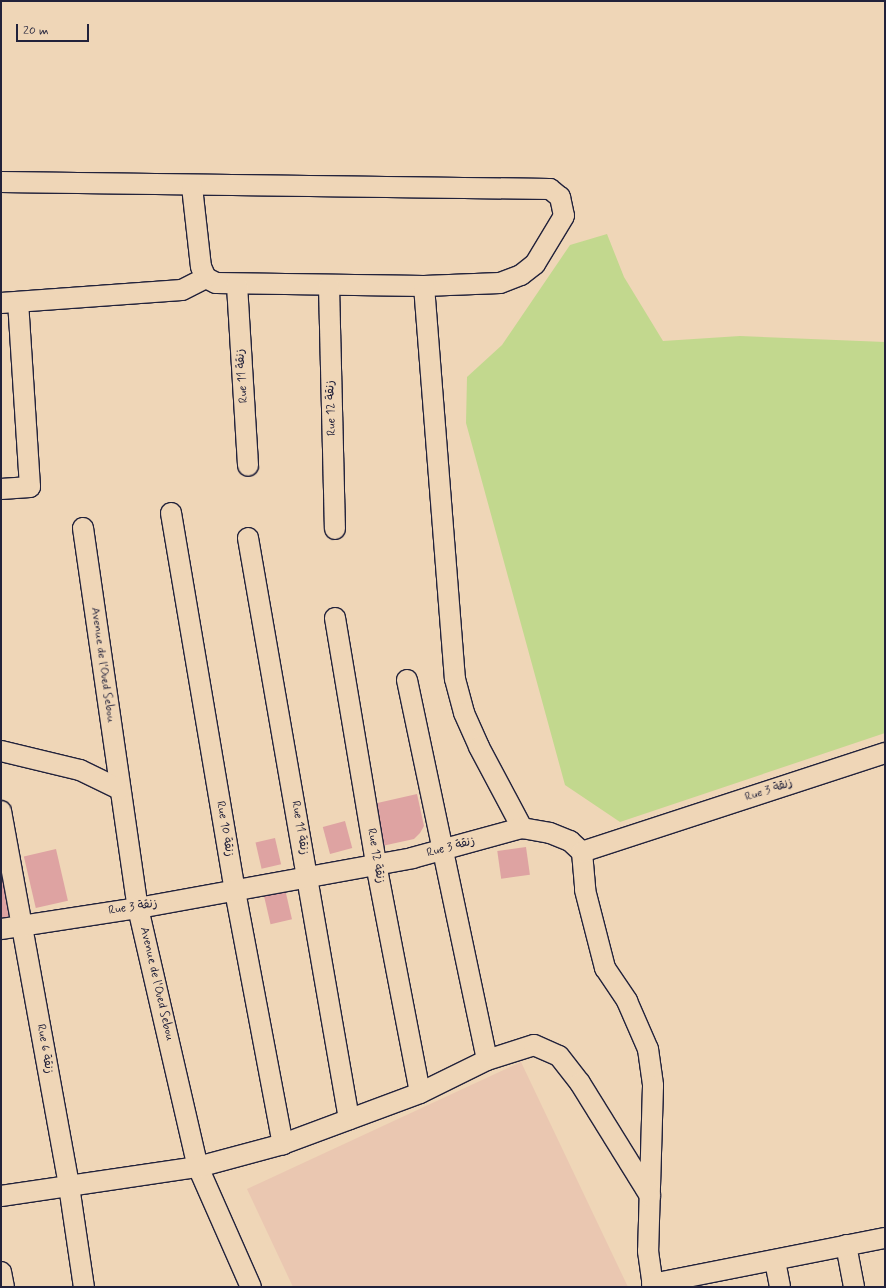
<!DOCTYPE html>
<html>
<head>
<meta charset="utf-8">
<style>
  body { margin:0 }
  #map { position:relative; width:886px; height:1288px; overflow:hidden; background:#efd6b7; font-family:Mynerve,"Playpen Sans Arabic",sans-serif }
  div>[style] { position:absolute }
  [style*='--x'] { left:calc(var(--x)*1px); top:calc(var(--y)*1px); width:calc(var(--w)*1px); rotate:calc(var(--a)*1deg) }
  .built>* { inset:0; background:#eac7b1 }
  .green>* { inset:0; background:#c2d88e }
  .building>* { inset:0; background:#dea3a2; transform-origin:0 0 }
  .roads { filter:drop-shadow(1px 0 #22223b) drop-shadow(-1px 0 #22223b) drop-shadow(0 1px #22223b) drop-shadow(0 -1px #22223b) }
  .street>* { height:20px; margin:-10px; padding:0 10px; transform-origin:10px; border-radius:10px; background:#efd6b7 }
  span { translate:-50% -50%; white-space:nowrap; text-align:center; line-height:1.15; -webkit-text-stroke:3px #efd6b7; paint-order:stroke }
  .street-label { font-size:12px; color:#22223b }
  .frame { position:absolute; inset:0; border:2px solid #22223b; pointer-events:none }
  .scale { position:absolute; left:16px; top:24px; width:73px; height:18px; box-sizing:border-box; border:2px solid #22223b; border-top:0; padding-left:5px; font-size:12px; line-height:14px; white-space:nowrap; color:#22223b; -webkit-text-stroke:3px #efd6b7; paint-order:stroke }
</style>
</head>
<body>
<div id="map">
  <div class="built">
    <i style="clip-path:polygon(521px 1062px,628px 1287px,293px 1287px,247px 1189px)"></i>
  </div>
  <div class="green">
    <i style="clip-path:polygon(607px 234px,624px 277px,663px 341px,740px 336px,885px 342px,885px 733px,620px 822px,565px 785px,466px 423px,467px 377px,502px 345px,570px 245px)"></i>
  </div>
  <div class="building">
    <i style="clip-path:polygon(417px 794px,424px 826px,420px 833px,414px 839px,382px 846px,373px 804px)"></i>
    <i style="left:345px;top:821px;width:28px;height:23px;rotate:75deg"></i>
    <i style="left:275px;top:838px;width:27px;height:20px;rotate:77deg"></i>
    <i style="left:526px;top:847px;width:28px;height:29px;rotate:82deg"></i>
    <i style="left:56px;top:849px;width:53px;height:33px;rotate:77deg"></i>
    <i style="clip-path:polygon(1px 862px,12px 916px,1px 918px)"></i>
    <i style="left:285px;top:889px;width:31px;height:22px;rotate:77deg"></i>
  </div>
  <div class="roads">
    <div class="street">
      <i style="--x:1;--y:182;--w:549;--a:0.73"></i>
      <i style="--x:550;--y:189;--w:13;--a:39"></i>
      <i style="--x:560;--y:197;--w:19;--a:78"></i>
      <i style="--x:564;--y:216;--w:56;--a:121.1"></i>
      <i style="--x:535;--y:264;--w:18;--a:142"></i>
      <i style="--x:521;--y:275;--w:22;--a:159"></i>
      <i style="--x:500;--y:283;--w:76;--a:177.7"></i>
      <i style="--x:424;--y:286;--w:208;--a:-179.2"></i>
      <i style="--x:216;--y:283;--w:11;--a:-153"></i>
      <i style="--x:206;--y:278;--w:12;--a:-114"></i>
      <i style="--x:201;--y:267;--w:81;--a:-96.4"></i>
      <i style="--x:237;--y:285;--w:181;--a:86.5"></i>
      <i style="--x:329;--y:286;--w:243;--a:88.6"></i>
      <i style="--x:424;--y:286;--w:394;--a:85.5"></i>
      <i style="--x:455;--y:679;--w:35;--a:75"></i>
      <i style="--x:464;--y:713;--w:37;--a:66"></i>
      <i style="--x:479;--y:747;--w:92;--a:62"></i>
      <i style="--x:1;--y:303;--w:181;--a:-4.1"></i>
      <i style="--x:182;--y:290;--w:27;--a:-27"></i>
      <i style="--x:1;--y:489;--w:29;--a:-4"></i>
      <i style="--x:30;--y:487;--w:185;--a:-93.7"></i>
      <i style="--x:171;--y:513;--w:383;--a:80.4"></i>
      <i style="--x:235;--y:891;--w:258;--a:79.3"></i>
      <i style="--x:83;--y:528;--w:384;--a:81.8"></i>
      <i style="--x:138;--y:908;--w:266;--a:77"></i>
      <i style="--x:198;--y:1167;--w:131;--a:66.2"></i>
      <i style="--x:248;--y:538;--w:590;--a:80.14"></i>
      <i style="--x:335;--y:618;--w:249;--a:80.5"></i>
      <i style="--x:376;--y:864;--w:233;--a:79.1"></i>
      <i style="--x:407;--y:680;--w:388;--a:78.1"></i>
      <i style="--x:1;--y:751;--w:81;--a:13.5"></i>
      <i style="--x:80;--y:770;--w:43;--a:26"></i>
      <i style="--x:1;--y:811;--w:381;--a:79.7"></i>
      <i style="--x:69;--y:1186;--w:102;--a:81.6"></i>
      <i style="--x:582;--y:852;--w:38;--a:85"></i>
      <i style="--x:585;--y:890;--w:81;--a:75.6"></i>
      <i style="--x:605;--y:968;--w:40;--a:56"></i>
      <i style="--x:627;--y:1001;--w:52;--a:66.4"></i>
      <i style="--x:648;--y:1049;--w:37;--a:82"></i>
      <i style="--x:653;--y:1086;--w:165;--a:91.7"></i>
      <i style="--x:648;--y:1251;--w:36;--a:82"></i>
      <i style="--x:1;--y:929;--w:139;--a:-8.7"></i>
      <i style="--x:138;--y:908;--w:279;--a:-10.3"></i>
      <i style="--x:412;--y:858;--w:114;--a:-15.3"></i>
      <i style="--x:522;--y:828;--w:28;--a:10"></i>
      <i style="--x:550;--y:833;--w:22;--a:22"></i>
      <i style="--x:570;--y:841;--w:16;--a:43"></i>
      <i style="--x:582;--y:852;--w:319;--a:-18.1"></i>
      <i style="--x:1;--y:1196;--w:199;--a:-8.4"></i>
      <i style="--x:198;--y:1167;--w:88;--a:-15.1"></i>
      <i style="--x:283;--y:1144;--w:146;--a:-20.4"></i>
      <i style="--x:420;--y:1093;--w:75;--a:-26.2"></i>
      <i style="--x:487;--y:1060;--w:49;--a:-17.7"></i>
      <i style="--x:534;--y:1045;--w:27;--a:24"></i>
      <i style="--x:559;--y:1056;--w:34;--a:52"></i>
      <i style="--x:580;--y:1083;--w:133;--a:58.2"></i>
      <i style="--x:846;--y:1245;--w:43;--a:79.2"></i>
      <i style="--x:775;--y:1261;--w:26;--a:79"></i>
      <i style="--x:1;--y:1272;--w:15;--a:79"></i>
      <i style="--x:652;--y:1284;--w:237;--a:-11.2"></i>
    </div>
  </div>
  <div class="street-label">
    <span style="left:243px;top:376px;rotate:-94deg">Rue 11 زنقة</span>
    <span style="left:332px;top:408px;rotate:-92deg">Rue 12 زنقة</span>
    <span style="left:102px;top:665px;rotate:82deg">Avenue de l'Oued Sebou</span>
    <span style="left:769px;top:791px;rotate:-18deg">Rue 3 زنقة</span>
    <span style="left:299px;top:828px;rotate:80deg">Rue 11 زنقة</span>
    <span style="left:224px;top:829px;rotate:80deg">Rue 10 زنقة</span>
    <span style="left:451px;top:848px;rotate:-15deg">Rue 3 زنقة</span>
    <span style="left:375px;top:856px;rotate:80deg">Rue 12 زنقة</span>
    <span style="left:133px;top:908px;rotate:-9deg">Rue 3 زنقة</span>
    <span style="left:156px;top:984px;rotate:77deg">Avenue de l'Oued Sebou</span>
    <span style="left:44px;top:1049px;rotate:80deg">Rue 6 زنقة</span>
  </div>
  <div class="frame"></div>
  <div class="scale">20 m</div>
</div>
</body>
</html>
